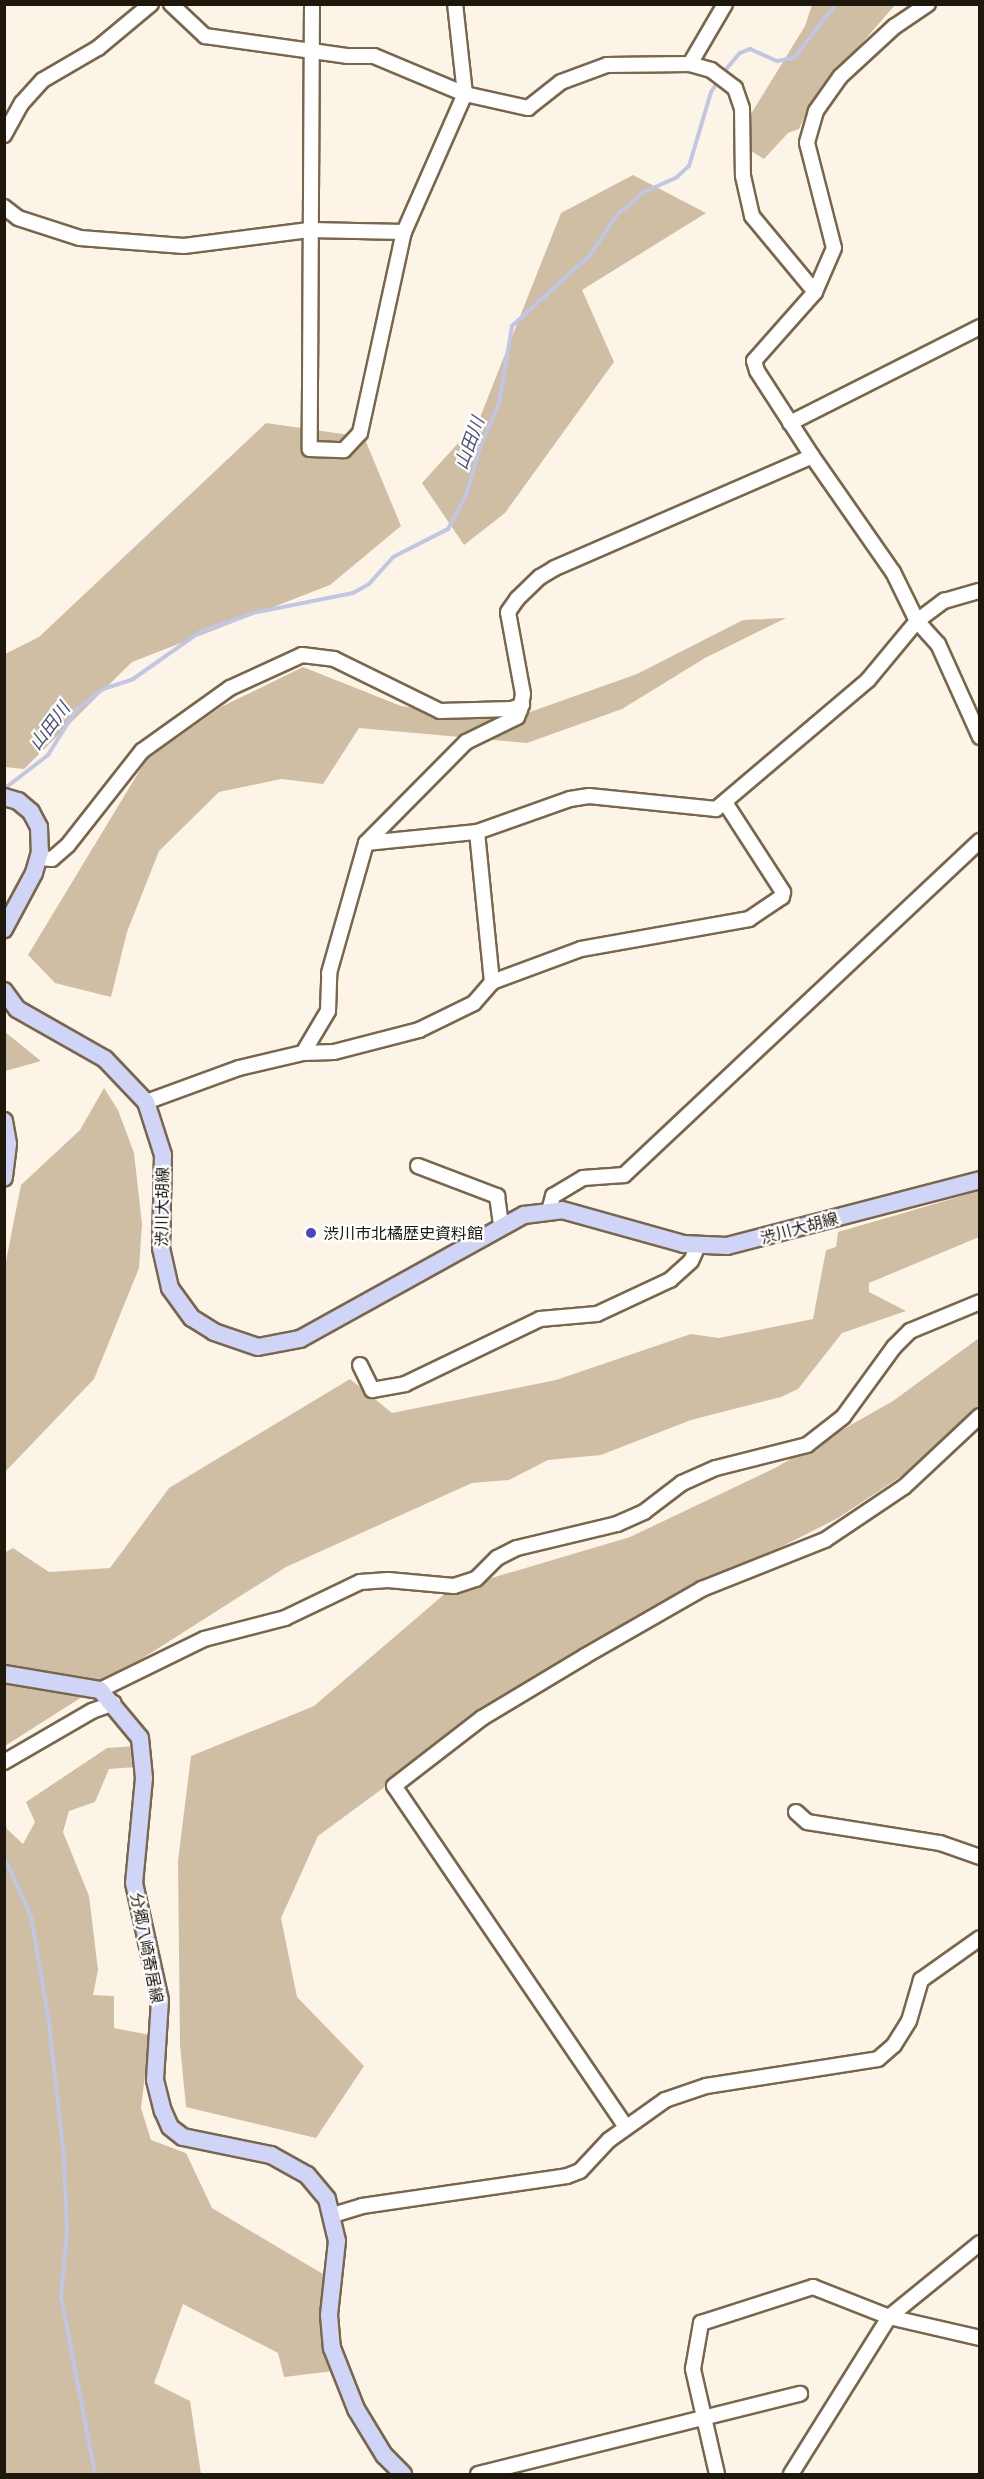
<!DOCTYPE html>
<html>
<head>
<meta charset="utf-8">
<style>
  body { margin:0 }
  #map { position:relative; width:984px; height:2479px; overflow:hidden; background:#fdf4e8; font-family:Manrope,"Noto Sans JP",sans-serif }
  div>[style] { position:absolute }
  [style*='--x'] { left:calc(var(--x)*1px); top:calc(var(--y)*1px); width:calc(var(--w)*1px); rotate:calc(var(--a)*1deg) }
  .forest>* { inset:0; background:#d0bea4 }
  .stream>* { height:4px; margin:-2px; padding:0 2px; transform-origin:2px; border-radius:2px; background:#c1c6e4 }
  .roads { filter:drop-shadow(2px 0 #79674c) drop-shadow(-2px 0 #79674c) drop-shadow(0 2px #79674c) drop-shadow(0 -2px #79674c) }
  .minor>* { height:14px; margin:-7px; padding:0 7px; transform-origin:7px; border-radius:7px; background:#fff }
  .major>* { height:16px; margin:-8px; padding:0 8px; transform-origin:8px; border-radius:8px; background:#d0d5f7 }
  .dots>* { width:16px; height:16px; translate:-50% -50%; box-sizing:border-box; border:3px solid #fff; border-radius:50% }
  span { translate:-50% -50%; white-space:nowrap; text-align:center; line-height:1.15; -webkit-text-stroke:4.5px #fff; paint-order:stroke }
  .street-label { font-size:16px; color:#1e170c }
  .poi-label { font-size:16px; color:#1e170c }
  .left { translate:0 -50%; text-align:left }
  .water-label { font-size:18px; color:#494f7a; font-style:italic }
  .frame { position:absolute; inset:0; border:6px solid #1e170c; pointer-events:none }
</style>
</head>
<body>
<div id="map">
  <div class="forest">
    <i style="clip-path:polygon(812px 5px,895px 5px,811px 102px,799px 129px,788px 133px,764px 159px,751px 151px,749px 117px,805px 26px)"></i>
    <i style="clip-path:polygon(633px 175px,706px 213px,582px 290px,614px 362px,505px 513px,464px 545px,422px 483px,479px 420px,561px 213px)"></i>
    <i style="clip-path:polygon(266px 423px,364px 437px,401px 526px,330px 585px,132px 662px,24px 769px,5px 767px,5px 654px,39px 637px)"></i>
    <i style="clip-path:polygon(786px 618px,705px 658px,622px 709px,527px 743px,359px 728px,323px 784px,281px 779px,219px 792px,159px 851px,127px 932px,111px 997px,55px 983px,28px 955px,146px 760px,221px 707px,303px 667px,401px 706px,507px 720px,637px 674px,743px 620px)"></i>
    <i style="clip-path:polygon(5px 1032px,41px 1061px,5px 1071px)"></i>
    <i style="clip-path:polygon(104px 1088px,118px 1110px,134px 1153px,142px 1224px,139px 1268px,94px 1379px,5px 1472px,5px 1266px,21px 1185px,80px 1130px)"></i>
    <i style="clip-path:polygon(979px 1191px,979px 1237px,869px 1283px,869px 1292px,906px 1311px,842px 1333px,798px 1389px,781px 1397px,691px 1420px,601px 1455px,548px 1460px,509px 1480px,472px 1483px,286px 1567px,5px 1746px,4px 1553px,13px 1548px,49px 1572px,110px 1568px,169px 1488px,350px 1379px,392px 1413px,556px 1380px,691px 1334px,719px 1338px,813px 1319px,826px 1250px,836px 1247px,838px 1232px)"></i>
    <i style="clip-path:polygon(979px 1338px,979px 1425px,838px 1518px,699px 1589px,480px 1717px,318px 1836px,281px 1918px,297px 1997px,364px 2066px,316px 2138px,186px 2107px,180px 2045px,178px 1861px,191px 1756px,314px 1706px,448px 1591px,630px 1537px,775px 1468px,893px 1401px)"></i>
    <i style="clip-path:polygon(135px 1746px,136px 1767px,109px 1769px,95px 1802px,69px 1811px,63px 1832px,89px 1896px,98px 1970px,93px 1995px,114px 1996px,114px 2028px,150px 2035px,141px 2108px,151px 2140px,186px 2153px,212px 2208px,328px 2277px,334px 2371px,284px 2377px,278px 2353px,183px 2304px,154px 2383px,190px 2401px,201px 2474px,5px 2474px,4px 1819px,7px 1829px,23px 1844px,35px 1822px,26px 1802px,107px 1748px)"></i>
  </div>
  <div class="stream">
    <i style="--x:723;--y:73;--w:26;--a:-50"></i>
    <i style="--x:740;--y:53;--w:11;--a:-22"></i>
    <i style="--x:750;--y:49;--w:30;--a:24"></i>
    <i style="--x:777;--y:61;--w:17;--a:-10"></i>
    <i style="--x:794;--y:58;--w:68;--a:-52.1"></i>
    <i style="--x:4;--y:789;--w:56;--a:-37.7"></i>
    <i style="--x:48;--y:755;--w:53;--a:-58.1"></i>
    <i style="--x:76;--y:710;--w:34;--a:-38"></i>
    <i style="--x:103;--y:689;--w:32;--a:-18"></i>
    <i style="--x:133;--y:679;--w:82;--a:-35"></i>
    <i style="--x:200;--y:632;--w:56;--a:-19.7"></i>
    <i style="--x:253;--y:613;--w:102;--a:-11.3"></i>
    <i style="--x:353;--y:593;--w:18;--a:-29"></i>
    <i style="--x:369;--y:584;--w:36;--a:-48"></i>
    <i style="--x:393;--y:557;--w:62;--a:-27"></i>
    <i style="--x:448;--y:529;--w:38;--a:-62"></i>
    <i style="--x:466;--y:495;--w:53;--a:-73.6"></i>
    <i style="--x:481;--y:444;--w:44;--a:-65.8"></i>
    <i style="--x:499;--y:404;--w:79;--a:-80.5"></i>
    <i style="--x:512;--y:326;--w:107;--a:-42.3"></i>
    <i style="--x:591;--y:254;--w:45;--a:-56.7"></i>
    <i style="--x:616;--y:216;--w:37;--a:-41"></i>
    <i style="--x:644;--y:192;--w:36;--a:-24"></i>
    <i style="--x:677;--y:177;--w:16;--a:-43"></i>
    <i style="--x:689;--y:166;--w:77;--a:-73.4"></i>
    <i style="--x:711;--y:92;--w:14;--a:-56"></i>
    <i style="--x:4;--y:1857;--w:65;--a:65.4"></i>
    <i style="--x:31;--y:1916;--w:108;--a:80.4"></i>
    <i style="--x:49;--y:2022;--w:137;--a:83.7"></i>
    <i style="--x:64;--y:2158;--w:74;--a:87.7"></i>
    <i style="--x:67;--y:2232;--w:65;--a:95.3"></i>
    <i style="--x:61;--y:2297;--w:180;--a:79.1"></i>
  </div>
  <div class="roads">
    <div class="minor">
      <i style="--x:171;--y:4;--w:47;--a:43.3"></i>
      <i style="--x:205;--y:36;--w:143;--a:8"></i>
      <i style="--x:347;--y:56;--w:27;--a:0"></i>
      <i style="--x:374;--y:56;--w:99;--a:22.7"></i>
      <i style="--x:465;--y:94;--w:65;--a:12.5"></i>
      <i style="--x:528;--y:108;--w:42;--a:-38.2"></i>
      <i style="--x:561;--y:82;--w:49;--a:-20.3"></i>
      <i style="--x:607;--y:65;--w:83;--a:-0.7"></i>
      <i style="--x:690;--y:64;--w:22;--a:16"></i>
      <i style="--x:711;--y:70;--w:30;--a:37"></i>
      <i style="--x:735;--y:88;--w:21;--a:71"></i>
      <i style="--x:742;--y:108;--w:68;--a:89.2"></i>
      <i style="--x:743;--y:176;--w:41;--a:77.3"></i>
      <i style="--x:752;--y:216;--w:99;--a:50.3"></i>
      <i style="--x:312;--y:4;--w:445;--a:90.3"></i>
      <i style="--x:310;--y:449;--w:34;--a:2"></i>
      <i style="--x:344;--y:450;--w:23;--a:-47"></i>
      <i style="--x:360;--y:433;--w:206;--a:-77.7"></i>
      <i style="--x:404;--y:232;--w:151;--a:-66.2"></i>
      <i style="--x:465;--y:94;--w:91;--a:-96.3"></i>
      <i style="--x:928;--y:4;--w:40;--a:146"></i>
      <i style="--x:895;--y:26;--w:75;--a:137.2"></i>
      <i style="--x:840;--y:77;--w:42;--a:125.2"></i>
      <i style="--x:816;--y:111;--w:33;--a:106"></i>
      <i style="--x:807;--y:143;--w:108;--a:75.6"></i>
      <i style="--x:834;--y:248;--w:48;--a:113.4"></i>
      <i style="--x:815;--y:292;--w:92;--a:131.5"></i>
      <i style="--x:754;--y:361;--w:10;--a:73"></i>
      <i style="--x:757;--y:371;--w:101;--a:57.1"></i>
      <i style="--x:812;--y:456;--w:141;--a:55.1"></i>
      <i style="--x:893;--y:572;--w:55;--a:63.9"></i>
      <i style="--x:917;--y:621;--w:31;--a:48"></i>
      <i style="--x:938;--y:644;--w:102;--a:65.7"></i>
      <i style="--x:690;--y:64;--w:69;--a:-59.7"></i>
      <i style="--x:4;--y:135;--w:37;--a:-61"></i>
      <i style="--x:22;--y:103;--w:31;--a:-48"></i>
      <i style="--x:43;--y:80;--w:64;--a:-30.2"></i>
      <i style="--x:98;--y:48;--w:69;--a:-39.7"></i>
      <i style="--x:4;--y:207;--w:18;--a:38"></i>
      <i style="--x:18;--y:218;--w:65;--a:17.9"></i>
      <i style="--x:80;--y:238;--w:104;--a:4.4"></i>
      <i style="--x:184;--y:246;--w:126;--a:-7.3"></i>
      <i style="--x:309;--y:230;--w:95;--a:1.2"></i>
      <i style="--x:790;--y:423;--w:213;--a:-26.8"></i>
      <i style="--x:477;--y:832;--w:151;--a:84.3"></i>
      <i style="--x:366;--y:843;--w:112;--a:-5.7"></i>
      <i style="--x:477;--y:832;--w:99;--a:-19.5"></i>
      <i style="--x:570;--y:799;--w:19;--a:-9"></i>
      <i style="--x:589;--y:796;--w:128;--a:5.8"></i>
      <i style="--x:716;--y:809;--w:199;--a:-40.3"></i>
      <i style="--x:868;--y:680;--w:77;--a:-50.3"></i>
      <i style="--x:917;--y:621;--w:34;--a:-37"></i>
      <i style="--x:944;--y:601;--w:37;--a:-16"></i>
      <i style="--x:38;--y:858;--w:14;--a:4"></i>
      <i style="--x:52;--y:859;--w:21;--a:-41"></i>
      <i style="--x:68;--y:845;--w:120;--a:-51.8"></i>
      <i style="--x:142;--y:751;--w:108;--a:-35.6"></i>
      <i style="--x:230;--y:688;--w:79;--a:-24.6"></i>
      <i style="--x:302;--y:655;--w:32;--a:7"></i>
      <i style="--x:334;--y:659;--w:118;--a:26.1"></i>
      <i style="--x:440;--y:711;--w:72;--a:-1.6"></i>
      <i style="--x:512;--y:709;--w:11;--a:-22"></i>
      <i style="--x:303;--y:1053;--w:49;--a:-59.2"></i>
      <i style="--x:328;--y:1011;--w:38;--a:-88"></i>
      <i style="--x:329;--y:973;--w:135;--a:-74.1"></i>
      <i style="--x:366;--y:843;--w:142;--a:-45.3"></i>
      <i style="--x:466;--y:742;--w:57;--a:-26.1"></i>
      <i style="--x:517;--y:717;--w:8;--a:-67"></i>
      <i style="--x:520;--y:710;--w:16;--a:-79"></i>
      <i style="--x:523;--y:694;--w:83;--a:-100.4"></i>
      <i style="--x:508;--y:612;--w:16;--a:-55"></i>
      <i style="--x:517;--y:599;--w:32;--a:-44"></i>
      <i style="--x:540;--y:577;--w:17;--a:-31"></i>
      <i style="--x:555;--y:568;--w:280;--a:-23.5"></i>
      <i style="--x:146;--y:1102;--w:99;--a:-20.1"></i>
      <i style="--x:239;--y:1068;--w:66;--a:-13.2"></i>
      <i style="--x:303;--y:1053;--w:31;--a:-2"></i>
      <i style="--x:334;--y:1052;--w:88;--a:-14.5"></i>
      <i style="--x:419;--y:1030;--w:61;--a:-26.1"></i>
      <i style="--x:474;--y:1003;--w:28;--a:-49"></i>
      <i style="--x:492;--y:982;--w:95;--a:-20.3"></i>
      <i style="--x:581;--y:949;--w:171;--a:-10.1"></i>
      <i style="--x:749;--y:919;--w:40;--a:-34"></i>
      <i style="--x:782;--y:897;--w:5;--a:-79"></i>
      <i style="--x:783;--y:892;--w:105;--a:-122.9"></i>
      <i style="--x:418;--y:1166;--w:85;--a:20.8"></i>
      <i style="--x:497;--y:1196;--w:30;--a:82"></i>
      <i style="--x:549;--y:1211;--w:16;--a:-75"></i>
      <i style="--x:553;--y:1196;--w:35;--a:-31"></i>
      <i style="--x:583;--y:1178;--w:41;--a:-4.2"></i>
      <i style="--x:624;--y:1175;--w:488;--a:-43.2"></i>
      <i style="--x:360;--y:1365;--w:28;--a:64"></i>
      <i style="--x:372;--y:1390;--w:34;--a:-10"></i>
      <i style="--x:405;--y:1384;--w:150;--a:-25.7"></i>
      <i style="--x:540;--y:1319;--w:57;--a:-5"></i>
      <i style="--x:597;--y:1314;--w:81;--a:-25"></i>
      <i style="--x:670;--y:1280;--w:28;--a:-42"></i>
      <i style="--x:691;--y:1261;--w:17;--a:-65"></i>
      <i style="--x:100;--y:1690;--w:116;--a:-26.1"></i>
      <i style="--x:204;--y:1639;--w:84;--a:-14.5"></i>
      <i style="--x:285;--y:1618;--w:83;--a:-25.6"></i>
      <i style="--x:360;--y:1582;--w:28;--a:-4"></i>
      <i style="--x:388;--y:1580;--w:66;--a:5.2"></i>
      <i style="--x:454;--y:1586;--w:23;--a:-18"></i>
      <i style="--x:476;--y:1579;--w:30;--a:-45"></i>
      <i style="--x:497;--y:1558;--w:22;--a:-27"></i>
      <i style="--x:517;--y:1548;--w:103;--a:-13.5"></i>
      <i style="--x:617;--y:1524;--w:30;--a:-24"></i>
      <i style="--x:644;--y:1512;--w:48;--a:-37.3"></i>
      <i style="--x:682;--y:1483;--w:37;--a:-24"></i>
      <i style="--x:716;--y:1468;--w:94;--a:-14.2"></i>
      <i style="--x:807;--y:1445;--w:46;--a:-37.9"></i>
      <i style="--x:843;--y:1417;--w:87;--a:-53.9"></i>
      <i style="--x:894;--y:1347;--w:23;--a:-45"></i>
      <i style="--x:910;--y:1331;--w:76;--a:-22.5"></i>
      <i style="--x:4;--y:1762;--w:102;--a:-30.1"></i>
      <i style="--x:92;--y:1711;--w:23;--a:-20"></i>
      <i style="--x:796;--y:1812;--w:15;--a:42"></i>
      <i style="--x:807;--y:1822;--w:135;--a:9"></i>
      <i style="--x:940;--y:1843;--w:42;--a:19.3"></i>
      <i style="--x:626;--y:2127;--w:412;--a:-124.2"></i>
      <i style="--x:394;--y:1786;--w:111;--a:-37.7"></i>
      <i style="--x:482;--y:1718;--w:120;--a:-31"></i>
      <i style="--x:585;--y:1656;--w:135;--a:-29.8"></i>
      <i style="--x:702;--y:1589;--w:132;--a:-21.7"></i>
      <i style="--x:825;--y:1540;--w:95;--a:-33.9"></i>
      <i style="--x:904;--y:1487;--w:104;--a:-43.1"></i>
      <i style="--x:333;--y:2215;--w:30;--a:-17"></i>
      <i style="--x:362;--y:2206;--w:207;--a:-8.3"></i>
      <i style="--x:567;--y:2176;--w:14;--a:-21"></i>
      <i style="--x:580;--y:2171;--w:42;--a:-46.9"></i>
      <i style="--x:609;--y:2140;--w:69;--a:-35.5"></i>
      <i style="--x:665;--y:2100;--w:43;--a:-18.9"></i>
      <i style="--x:706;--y:2086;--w:174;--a:-8.9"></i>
      <i style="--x:878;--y:2059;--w:21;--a:-41"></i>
      <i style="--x:894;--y:2045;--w:28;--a:-58"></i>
      <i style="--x:909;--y:2021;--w:43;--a:-73.7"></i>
      <i style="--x:921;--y:1980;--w:72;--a:-35.4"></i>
      <i style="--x:478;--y:2474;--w:332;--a:-14"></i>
      <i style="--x:717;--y:2474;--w:108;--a:-102.9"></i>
      <i style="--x:693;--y:2369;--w:47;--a:-80.1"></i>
      <i style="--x:701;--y:2323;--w:118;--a:-17.8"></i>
      <i style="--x:813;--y:2287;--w:82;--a:21.5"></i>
      <i style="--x:889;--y:2317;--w:93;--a:13"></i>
      <i style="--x:791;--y:2474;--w:185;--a:-58"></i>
      <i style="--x:889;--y:2317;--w:117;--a:-39.1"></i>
    </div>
    <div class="major">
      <i style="--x:4;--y:797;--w:15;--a:16"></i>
      <i style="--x:18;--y:801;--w:17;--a:40"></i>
      <i style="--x:31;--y:812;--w:17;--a:62"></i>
      <i style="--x:39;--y:827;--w:25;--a:88"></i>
      <i style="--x:40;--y:852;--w:22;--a:106"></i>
      <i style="--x:34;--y:873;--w:64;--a:118.2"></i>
      <i style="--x:4;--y:991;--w:22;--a:54"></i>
      <i style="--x:17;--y:1009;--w:101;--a:29.6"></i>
      <i style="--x:105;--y:1059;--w:59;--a:46.4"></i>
      <i style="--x:146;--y:1102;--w:56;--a:72.2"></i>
      <i style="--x:163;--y:1155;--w:93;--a:91.2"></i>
      <i style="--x:161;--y:1248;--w:41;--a:77.3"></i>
      <i style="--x:170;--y:1288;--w:37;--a:54"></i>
      <i style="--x:192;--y:1318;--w:26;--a:32"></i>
      <i style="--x:214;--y:1332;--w:46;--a:18.8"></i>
      <i style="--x:258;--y:1347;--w:43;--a:-10.8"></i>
      <i style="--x:300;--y:1339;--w:256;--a:-29"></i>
      <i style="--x:524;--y:1215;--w:38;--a:-7"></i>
      <i style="--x:562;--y:1210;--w:127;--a:15.6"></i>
      <i style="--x:684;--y:1244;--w:43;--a:2.7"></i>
      <i style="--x:727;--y:1246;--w:261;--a:-14.6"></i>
      <i style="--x:4;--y:1121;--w:23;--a:80"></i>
      <i style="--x:8;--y:1144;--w:34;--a:97"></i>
      <i style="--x:4;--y:1674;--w:97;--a:9.5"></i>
      <i style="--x:100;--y:1690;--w:62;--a:50.2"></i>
      <i style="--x:140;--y:1738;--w:40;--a:84.3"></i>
      <i style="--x:144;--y:1778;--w:105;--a:95.4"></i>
      <i style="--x:134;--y:1883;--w:120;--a:77.5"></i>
      <i style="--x:160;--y:2000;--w:80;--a:93.6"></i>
      <i style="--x:155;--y:2080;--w:32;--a:76"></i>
      <i style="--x:163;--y:2111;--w:17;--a:66"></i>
      <i style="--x:170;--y:2127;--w:16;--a:38"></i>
      <i style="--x:183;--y:2137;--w:90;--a:11.6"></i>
      <i style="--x:271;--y:2155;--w:41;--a:29.1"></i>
      <i style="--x:307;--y:2175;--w:31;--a:50"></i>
      <i style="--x:327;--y:2199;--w:43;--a:76.6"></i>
      <i style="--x:337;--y:2241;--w:74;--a:96.2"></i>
      <i style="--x:329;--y:2315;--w:33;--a:85"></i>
      <i style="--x:332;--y:2348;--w:66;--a:68.5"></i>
      <i style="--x:356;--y:2409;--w:54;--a:58.7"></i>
      <i style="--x:384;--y:2455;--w:27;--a:45"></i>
    </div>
  </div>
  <div class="dots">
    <i style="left:311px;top:1233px;background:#4847bd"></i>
  </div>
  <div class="street-label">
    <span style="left:162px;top:1207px;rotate:-89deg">渋川大胡線</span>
    <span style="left:799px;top:1228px;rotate:-15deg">渋川大胡線</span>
    <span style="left:147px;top:1948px;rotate:79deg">分郷八崎寄居線</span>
  </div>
  <div class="poi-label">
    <span class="left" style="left:323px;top:1233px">渋川市北橘歴史資料館</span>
  </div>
  <div class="water-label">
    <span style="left:469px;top:443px;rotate:-70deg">山田川</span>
    <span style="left:49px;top:726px;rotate:-53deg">山田川</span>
  </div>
  <div class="frame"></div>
</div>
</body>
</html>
